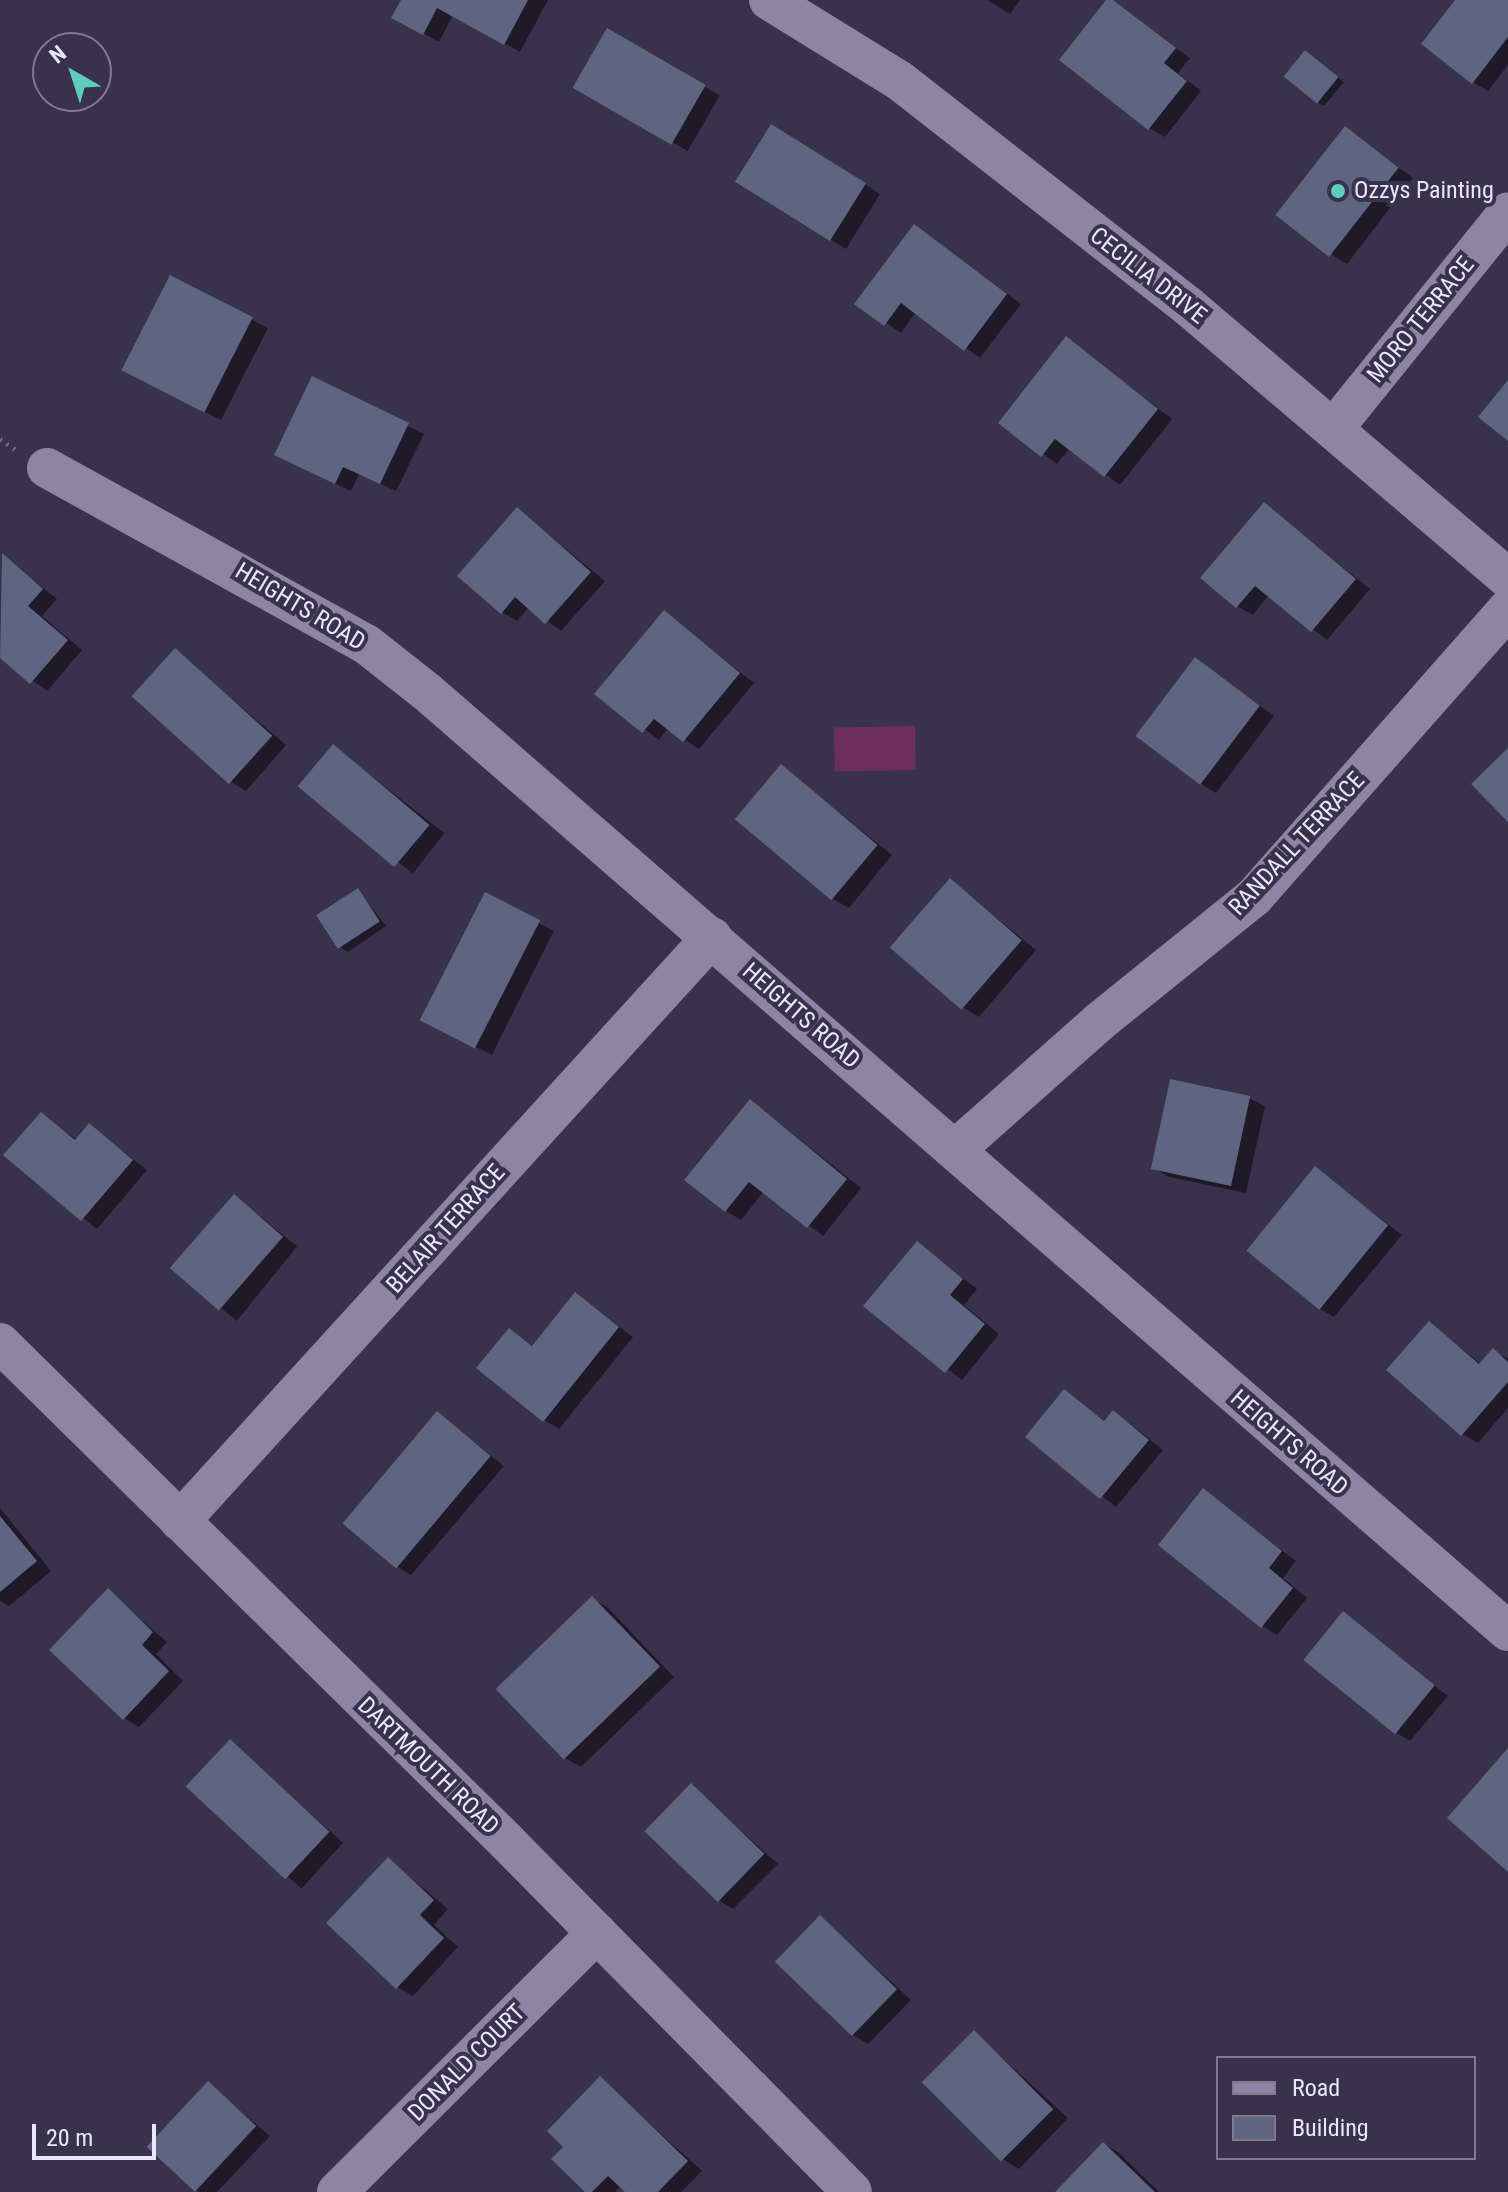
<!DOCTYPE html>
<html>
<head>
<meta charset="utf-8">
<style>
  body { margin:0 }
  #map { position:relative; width:1508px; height:2192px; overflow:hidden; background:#39324c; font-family:"Roboto Condensed",sans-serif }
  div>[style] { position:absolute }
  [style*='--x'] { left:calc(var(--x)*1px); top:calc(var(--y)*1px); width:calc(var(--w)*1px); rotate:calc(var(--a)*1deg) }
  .green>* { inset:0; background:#6e2e5b; transform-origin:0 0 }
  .shadow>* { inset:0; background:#0007; transform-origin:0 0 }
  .building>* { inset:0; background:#5d6581; transform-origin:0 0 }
  .path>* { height:5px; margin-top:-2.5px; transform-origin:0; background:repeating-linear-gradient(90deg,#777188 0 2px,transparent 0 8px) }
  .minor>* { height:40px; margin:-20px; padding:0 20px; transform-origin:20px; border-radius:20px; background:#8c85a4 }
  .dots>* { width:22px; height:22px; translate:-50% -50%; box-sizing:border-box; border:4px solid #39324c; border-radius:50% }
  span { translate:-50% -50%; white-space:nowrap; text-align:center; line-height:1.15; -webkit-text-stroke:8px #39324c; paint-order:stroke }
  .poi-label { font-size:24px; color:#eae7f8 }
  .left { translate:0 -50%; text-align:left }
  .street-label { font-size:24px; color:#eae7f8 }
  .legend { position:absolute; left:1216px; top:2056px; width:260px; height:104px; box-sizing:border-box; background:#39324c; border:2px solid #807a91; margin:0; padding:10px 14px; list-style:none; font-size:24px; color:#eae7f8 }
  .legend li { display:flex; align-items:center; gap:16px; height:40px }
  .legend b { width:40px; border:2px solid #807a91 }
  .north { position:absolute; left:32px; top:32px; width:80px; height:80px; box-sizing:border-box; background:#39324c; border:2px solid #807a91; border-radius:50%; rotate:321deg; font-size:22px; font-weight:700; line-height:32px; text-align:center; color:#eae7f8 }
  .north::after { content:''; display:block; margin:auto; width:28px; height:36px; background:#5bcebc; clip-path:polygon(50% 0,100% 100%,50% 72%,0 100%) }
  .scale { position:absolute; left:32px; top:2124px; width:124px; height:36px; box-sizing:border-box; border:4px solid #eae7f8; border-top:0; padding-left:10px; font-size:24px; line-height:28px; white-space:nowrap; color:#eae7f8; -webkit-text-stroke:6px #39324c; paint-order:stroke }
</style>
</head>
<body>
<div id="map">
  <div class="green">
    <i style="left:915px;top:726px;width:44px;height:81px;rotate:89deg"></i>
  </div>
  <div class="shadow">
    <i style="clip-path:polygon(403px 0,548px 0,520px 52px,453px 15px,439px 42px,394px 17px)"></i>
    <i style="clip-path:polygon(987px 0,1020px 0,1010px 14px)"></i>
    <i style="clip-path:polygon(1108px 0,1190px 58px,1178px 73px,1201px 91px,1165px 137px,1149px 128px)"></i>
    <i style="clip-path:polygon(1457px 0,1508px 0,1508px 65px,1488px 91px,1473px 82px)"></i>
    <i style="left:608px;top:31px;width:129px;height:64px;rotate:30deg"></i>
    <i style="clip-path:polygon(1313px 57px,1344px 82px,1324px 106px,1317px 102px)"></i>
    <i style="clip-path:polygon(1346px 129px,1413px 178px,1347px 264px,1332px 255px)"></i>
    <i style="clip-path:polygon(787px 135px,880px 194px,846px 249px,831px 240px)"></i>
    <i style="clip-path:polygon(915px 226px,1021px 304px,980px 358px,916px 312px,901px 333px,857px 303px)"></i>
    <i style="clip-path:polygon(171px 277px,268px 328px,221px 420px,139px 378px)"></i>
    <i style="clip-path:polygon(1066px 339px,1172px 419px,1120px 485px,1070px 448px,1057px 464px,1000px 422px)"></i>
    <i style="clip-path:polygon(313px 379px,424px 434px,396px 491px,359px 474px,351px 491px,292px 463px)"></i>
    <i style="clip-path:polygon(1265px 505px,1370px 589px,1327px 640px,1269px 595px,1253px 615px,1237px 606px)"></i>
    <i style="clip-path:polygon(518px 510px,605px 581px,561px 631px,529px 607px,517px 621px,502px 612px)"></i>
    <i style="clip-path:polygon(2px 556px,57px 599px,42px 616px,82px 650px,47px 691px,0 656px)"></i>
    <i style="clip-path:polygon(664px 612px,754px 683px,699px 749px,668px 728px,659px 740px,597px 693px)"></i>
    <i style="clip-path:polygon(175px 651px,286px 745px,246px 791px,231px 782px)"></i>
    <i style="clip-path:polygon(1196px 660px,1274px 716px,1216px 793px,1201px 784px)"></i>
    <i style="left:334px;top:747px;width:140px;height:51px;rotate:38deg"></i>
    <i style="clip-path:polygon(781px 766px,892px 855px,849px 908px,833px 899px)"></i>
    <i style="clip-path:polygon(951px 881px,1036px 950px,979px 1017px,964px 1008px)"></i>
    <i style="clip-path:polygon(358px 890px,386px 926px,348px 952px,341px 948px)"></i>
    <i style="clip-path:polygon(485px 895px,554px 931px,492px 1055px,438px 1028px)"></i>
    <i style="clip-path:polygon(1249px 1098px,1265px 1106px,1246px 1193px,1169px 1177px,1154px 1168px)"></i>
    <i style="clip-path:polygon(751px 1101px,861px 1188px,823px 1236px,764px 1191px,741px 1220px,726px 1211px)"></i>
    <i style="clip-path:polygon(41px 1114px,77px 1140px,89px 1125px,147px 1170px,97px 1229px,6px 1155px)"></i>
    <i style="clip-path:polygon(1315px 1169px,1402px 1235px,1334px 1317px,1319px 1308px)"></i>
    <i style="left:235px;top:1196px;width:80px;height:96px;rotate:39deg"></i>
    <i style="clip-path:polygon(917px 1243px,977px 1289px,964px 1305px,999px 1334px,962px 1380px,866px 1306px)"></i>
    <i style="clip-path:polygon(576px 1294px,633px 1337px,559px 1429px,544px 1420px,510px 1330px,534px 1347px)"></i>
    <i style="clip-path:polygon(1429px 1323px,1481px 1364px,1493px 1351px,1508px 1359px,1508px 1408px,1478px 1443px,1462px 1434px)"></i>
    <i style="clip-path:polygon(1065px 1392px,1106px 1422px,1113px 1413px,1128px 1422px,1163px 1450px,1116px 1507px,1028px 1437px)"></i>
    <i style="clip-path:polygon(437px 1413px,504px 1466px,411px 1575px,396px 1566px)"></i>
    <i style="clip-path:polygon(1204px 1491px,1296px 1561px,1283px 1578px,1307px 1598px,1277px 1635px,1262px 1626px)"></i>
    <i style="clip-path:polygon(0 1508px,51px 1571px,9px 1606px,0 1601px)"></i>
    <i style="clip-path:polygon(108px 1591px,167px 1642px,156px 1654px,183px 1681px,139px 1727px,124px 1718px)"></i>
    <i style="clip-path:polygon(592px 1599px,607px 1607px,674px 1677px,581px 1767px,565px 1758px)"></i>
    <i style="clip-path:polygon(1343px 1614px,1448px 1696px,1410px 1741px,1395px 1732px)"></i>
    <i style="left:230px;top:1741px;width:152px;height:62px;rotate:42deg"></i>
    <i style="clip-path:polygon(691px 1786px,778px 1864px,733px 1909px,718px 1900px)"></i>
    <i style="clip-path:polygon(388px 1859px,448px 1909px,434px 1925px,458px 1947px,413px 1996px,397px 1987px)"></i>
    <i style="clip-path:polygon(820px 1917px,911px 2000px,868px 2044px,853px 2035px)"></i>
    <i style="clip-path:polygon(974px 2032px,1068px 2118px,1019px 2169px,1004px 2160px)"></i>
    <i style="clip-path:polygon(600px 2079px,702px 2171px,681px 2192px,627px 2192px,621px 2186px,615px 2192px,588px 2192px,566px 2146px)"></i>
    <i style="clip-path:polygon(208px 2084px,270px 2136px,217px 2192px,199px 2192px,149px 2146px)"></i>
    <i style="clip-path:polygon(1104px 2144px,1119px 2153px,1159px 2192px,1058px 2192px)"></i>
  </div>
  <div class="building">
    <i style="clip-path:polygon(401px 0,528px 0,504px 45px,437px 8px,423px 35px,391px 18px)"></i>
    <i style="clip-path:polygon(1106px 0,1113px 0,1176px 48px,1164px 63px,1187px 81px,1148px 130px,1059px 60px)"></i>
    <i style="clip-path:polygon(1455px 0,1508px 0,1508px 37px,1472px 84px,1421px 44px)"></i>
    <i style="left:607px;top:28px;width:114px;height:69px;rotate:30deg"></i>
    <i style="left:1305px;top:50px;width:43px;height:34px;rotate:39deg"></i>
    <i style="left:771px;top:124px;width:112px;height:68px;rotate:32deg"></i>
    <i style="left:1345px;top:126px;width:68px;height:113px;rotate:38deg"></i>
    <i style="clip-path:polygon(914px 224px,1007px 294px,964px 351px,901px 303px,884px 326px,854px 304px)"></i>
    <i style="left:170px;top:275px;width:93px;height:107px;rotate:27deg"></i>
    <i style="clip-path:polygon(1066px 336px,1158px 409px,1104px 477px,1055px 439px,1041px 457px,998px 423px)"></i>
    <i style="clip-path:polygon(312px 376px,409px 423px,380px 484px,343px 467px,335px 484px,274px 455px)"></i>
    <i style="clip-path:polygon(1508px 380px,1508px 441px,1478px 417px)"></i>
    <i style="clip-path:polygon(1264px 502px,1356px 579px,1311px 632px,1255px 586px,1236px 608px,1200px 578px)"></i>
    <i style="clip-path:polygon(517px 507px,591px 572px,545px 624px,515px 597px,501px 614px,457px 576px)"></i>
    <i style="clip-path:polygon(2px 553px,43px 589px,28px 606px,68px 640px,30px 684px,0 658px)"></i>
    <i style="clip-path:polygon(664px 610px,740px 673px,683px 742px,654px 719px,642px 733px,594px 694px)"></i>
    <i style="left:175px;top:648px;width:131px;height:65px;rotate:42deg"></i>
    <i style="left:1195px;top:657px;width:81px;height:99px;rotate:37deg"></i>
    <i style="left:333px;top:744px;width:126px;height:55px;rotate:40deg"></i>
    <i style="clip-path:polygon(1508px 748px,1508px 822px,1471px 784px)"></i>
    <i style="left:781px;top:764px;width:126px;height:72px;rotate:40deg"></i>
    <i style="left:950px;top:878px;width:95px;height:92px;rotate:41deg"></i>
    <i style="left:358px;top:888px;width:40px;height:50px;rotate:57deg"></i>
    <i style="left:485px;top:892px;width:62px;height:144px;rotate:27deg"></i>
    <i style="left:1170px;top:1079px;width:82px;height:92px;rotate:12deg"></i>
    <i style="clip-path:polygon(750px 1099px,847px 1179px,807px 1228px,749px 1182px,725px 1212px,684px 1180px)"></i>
    <i style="clip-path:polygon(41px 1112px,75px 1140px,89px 1123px,133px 1160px,81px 1221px,3px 1155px)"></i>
    <i style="left:1315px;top:1166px;width:94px;height:109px;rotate:39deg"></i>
    <i style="left:234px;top:1194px;width:65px;height:98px;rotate:41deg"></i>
    <i style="clip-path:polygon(917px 1241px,963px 1279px,950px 1295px,985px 1324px,945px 1373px,863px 1306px)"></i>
    <i style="clip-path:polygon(575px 1292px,619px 1327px,543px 1422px,476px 1368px,509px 1328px,532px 1346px)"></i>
    <i style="clip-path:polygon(1429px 1321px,1479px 1364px,1493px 1348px,1508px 1362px,1508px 1382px,1461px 1436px,1386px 1370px)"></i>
    <i style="clip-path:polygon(1064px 1389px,1104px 1421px,1113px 1410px,1149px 1440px,1100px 1499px,1025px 1437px)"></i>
    <i style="left:437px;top:1411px;width:70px;height:147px;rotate:40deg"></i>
    <i style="clip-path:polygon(1203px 1488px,1282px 1551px,1269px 1568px,1293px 1588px,1261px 1628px,1158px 1545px)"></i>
    <i style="clip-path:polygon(0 1516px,37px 1561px,0 1592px)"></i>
    <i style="clip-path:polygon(108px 1588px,153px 1632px,142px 1645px,169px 1671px,123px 1720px,49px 1650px)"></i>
    <i style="left:592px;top:1596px;width:98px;height:134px;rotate:46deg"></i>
    <i style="left:1343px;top:1611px;width:118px;height:63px;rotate:39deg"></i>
    <i style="left:230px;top:1739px;width:136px;height:65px;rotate:43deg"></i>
    <i style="clip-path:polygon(1508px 1748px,1508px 1872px,1447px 1818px)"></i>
    <i style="left:691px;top:1783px;width:102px;height:67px;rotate:44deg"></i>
    <i style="clip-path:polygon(388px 1857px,434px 1900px,420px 1915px,444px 1938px,396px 1989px,326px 1923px)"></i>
    <i style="left:820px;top:1915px;width:107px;height:65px;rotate:44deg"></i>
    <i style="left:974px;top:2030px;width:112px;height:74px;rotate:45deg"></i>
    <i style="clip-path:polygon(600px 2076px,688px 2161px,658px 2192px,625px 2192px,608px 2176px,592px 2192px,585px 2192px,551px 2159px,563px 2147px,547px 2131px)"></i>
    <i style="left:208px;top:2081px;width:66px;height:90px;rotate:43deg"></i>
    <i style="clip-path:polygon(1103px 2142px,1155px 2192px,1055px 2192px)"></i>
  </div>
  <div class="path">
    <i style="--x:0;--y:439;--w:18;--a:34"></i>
  </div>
  <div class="minor">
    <i style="--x:769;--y:0;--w:154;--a:31.7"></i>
    <i style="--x:900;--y:81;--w:365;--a:38"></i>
    <i style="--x:1188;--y:306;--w:420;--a:40.4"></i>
    <i style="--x:1334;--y:428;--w:277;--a:-51.1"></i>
    <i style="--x:47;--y:468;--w:364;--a:28.9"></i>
    <i style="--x:366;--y:644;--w:78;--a:38.2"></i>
    <i style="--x:427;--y:692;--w:1432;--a:40.98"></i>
    <i style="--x:955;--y:1150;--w:193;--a:-41.6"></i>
    <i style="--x:1099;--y:1022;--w:199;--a:-38.9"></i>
    <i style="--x:1254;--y:897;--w:384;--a:-48.6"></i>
    <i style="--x:0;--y:1343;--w:711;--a:44.54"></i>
    <i style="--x:507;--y:1842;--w:491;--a:45.4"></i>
    <i style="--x:180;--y:1521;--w:790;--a:-47.67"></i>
    <i style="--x:337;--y:2192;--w:367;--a:-44.9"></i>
  </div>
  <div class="dots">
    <i style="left:1338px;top:191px;background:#5bcebc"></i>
  </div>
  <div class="poi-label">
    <span class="left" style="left:1354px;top:191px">Ozzys Painting</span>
  </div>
  <div class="street-label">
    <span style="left:1148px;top:276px;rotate:38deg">CECILIA DRIVE</span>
    <span style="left:1421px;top:320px;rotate:-51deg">MORO TERRACE</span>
    <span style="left:300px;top:607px;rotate:31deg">HEIGHTS ROAD</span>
    <span style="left:1297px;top:844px;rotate:-47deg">RANDALL TERRACE</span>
    <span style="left:801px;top:1016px;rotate:41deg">HEIGHTS ROAD</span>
    <span style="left:446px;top:1229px;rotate:-48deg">BELAIR TERRACE</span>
    <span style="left:1289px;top:1443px;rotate:41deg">HEIGHTS ROAD</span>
    <span style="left:428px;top:1766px;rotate:44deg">DARTMOUTH ROAD</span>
    <span style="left:467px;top:2063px;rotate:-45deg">DONALD COURT</span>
  </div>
  <ul class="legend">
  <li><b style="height:10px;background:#8c85a4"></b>Road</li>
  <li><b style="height:22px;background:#5d6581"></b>Building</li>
  </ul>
  <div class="north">N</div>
  <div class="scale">20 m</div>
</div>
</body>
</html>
